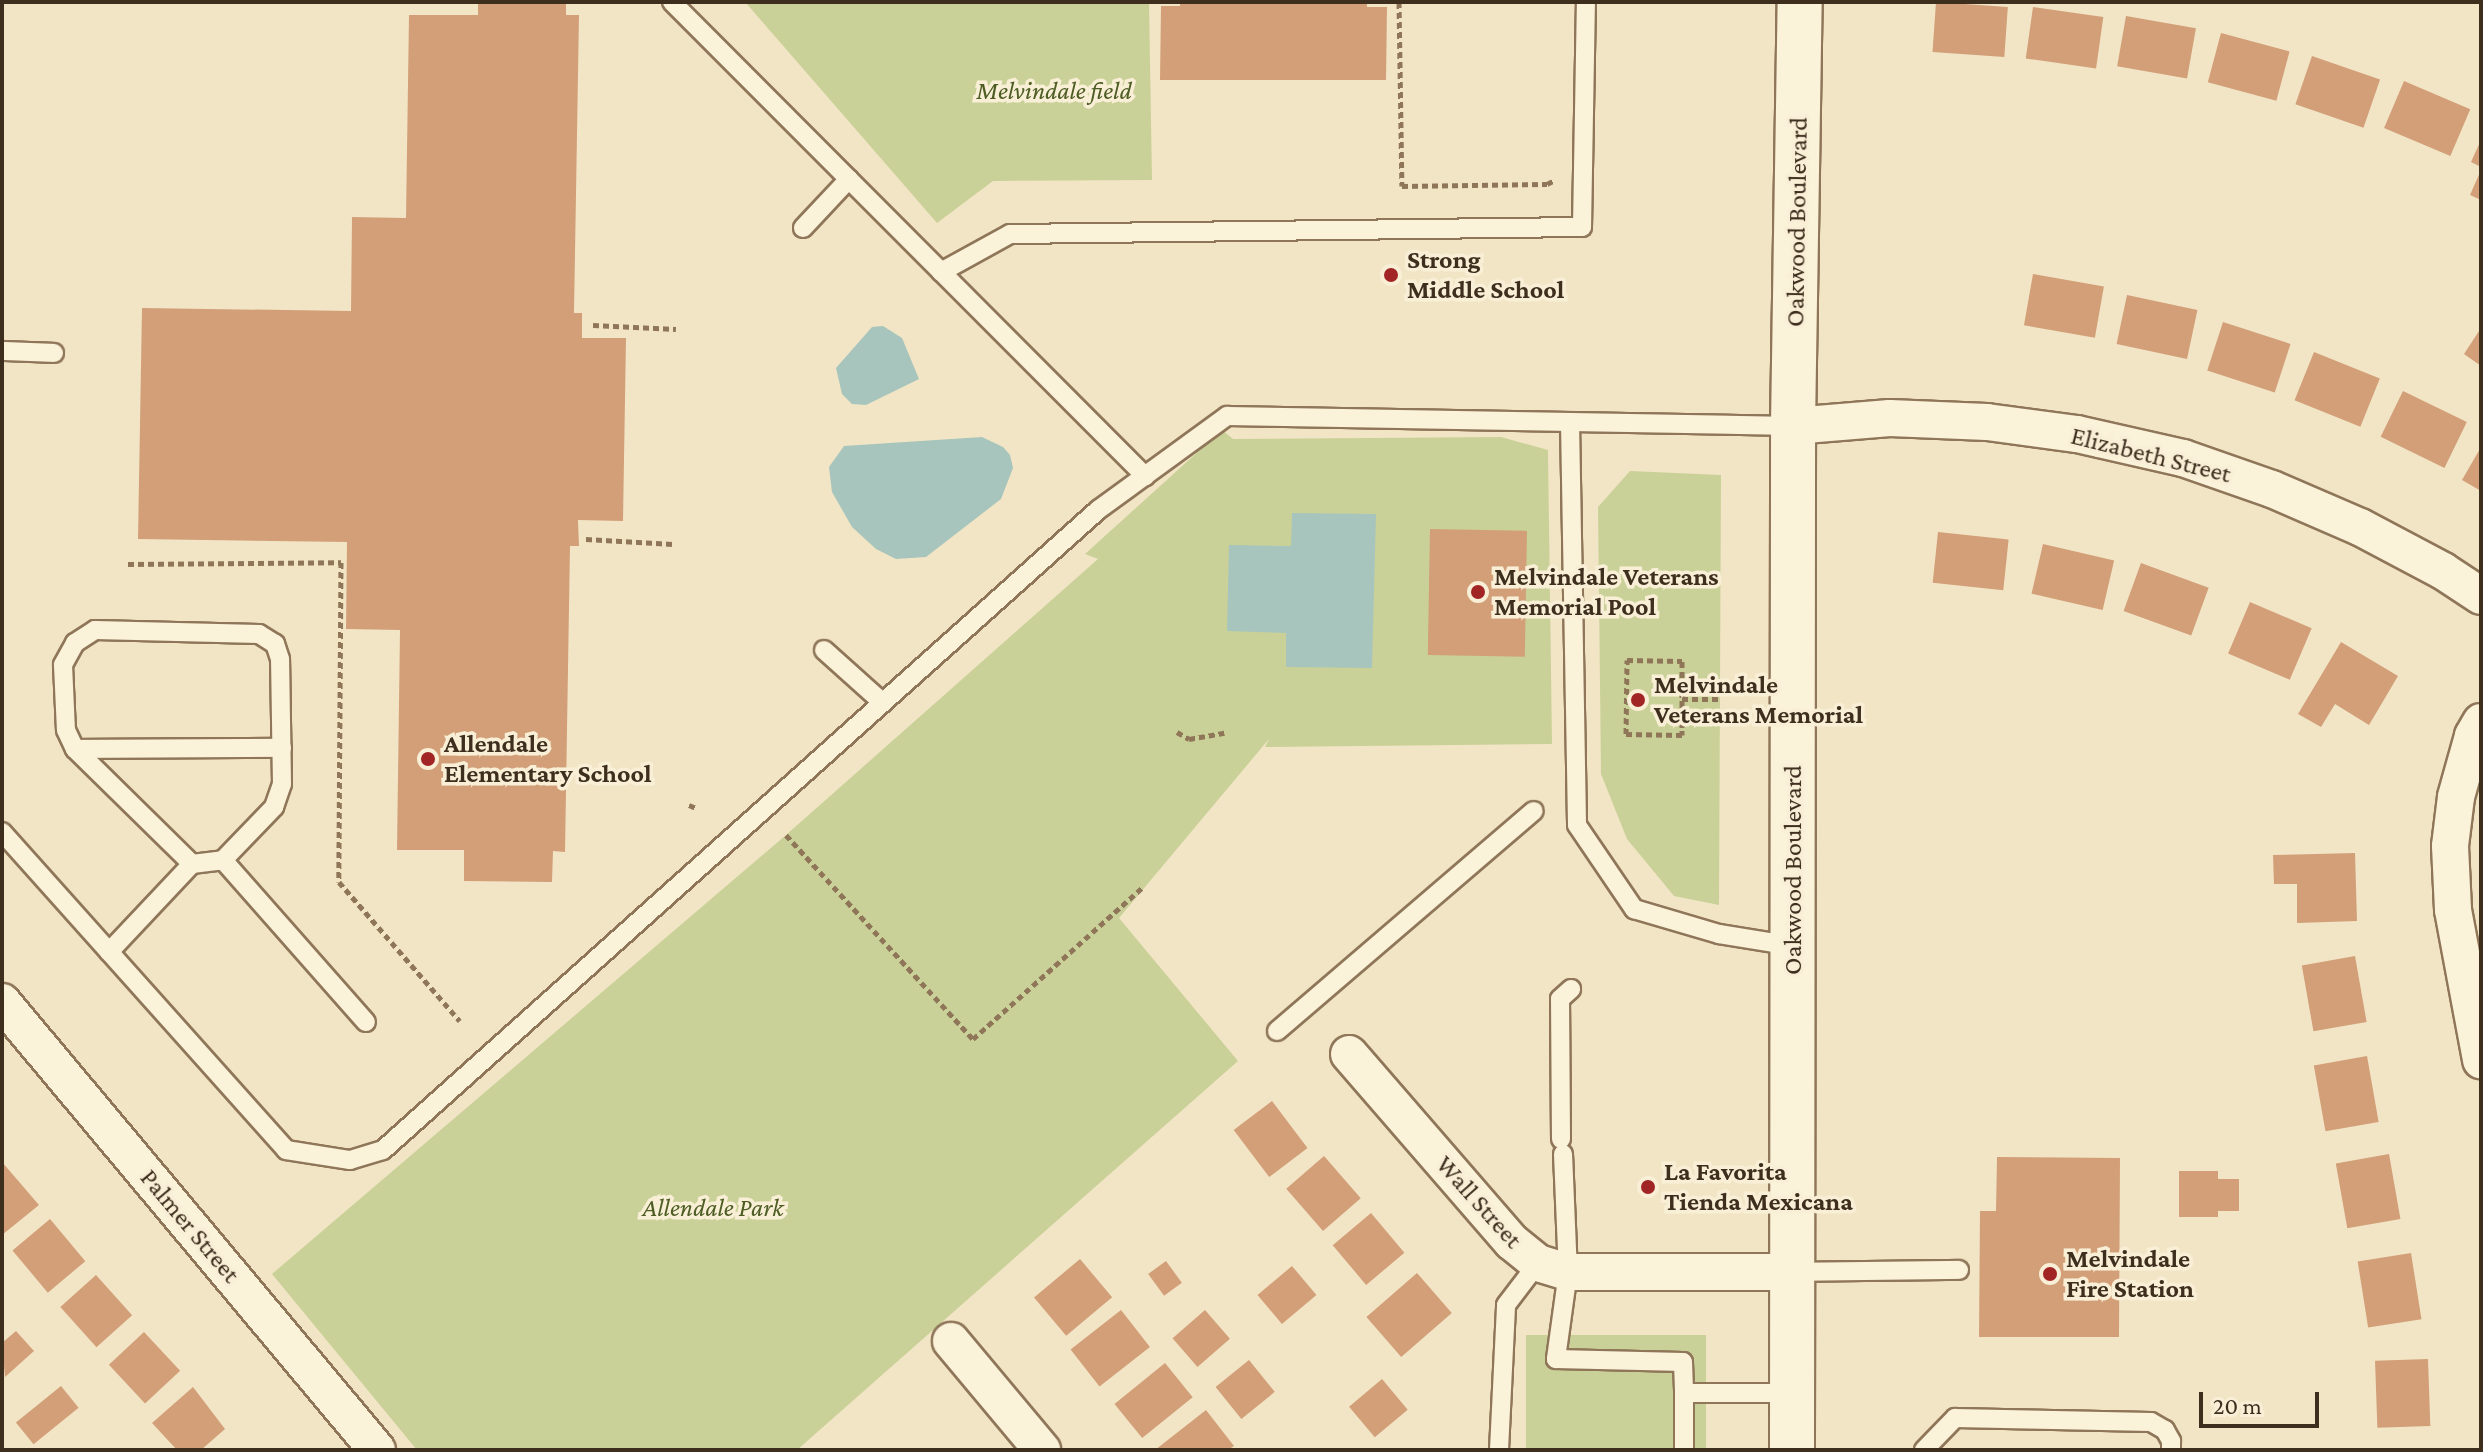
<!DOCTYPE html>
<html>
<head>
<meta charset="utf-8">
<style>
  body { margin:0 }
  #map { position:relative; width:2483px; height:1452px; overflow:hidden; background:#f2e5c5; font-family:"Crimson Pro",serif }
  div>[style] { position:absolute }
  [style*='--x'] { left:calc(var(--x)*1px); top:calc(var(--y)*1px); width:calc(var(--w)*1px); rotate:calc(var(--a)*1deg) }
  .green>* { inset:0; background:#cad198; transform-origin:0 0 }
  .water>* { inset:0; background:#a7c5bc }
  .building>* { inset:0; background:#d29f79; transform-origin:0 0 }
  .path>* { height:5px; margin-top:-2.5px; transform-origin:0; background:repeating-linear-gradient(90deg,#8f7659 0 6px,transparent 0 10px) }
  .roads { filter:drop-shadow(2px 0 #8f7659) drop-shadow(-2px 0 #8f7659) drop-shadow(0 2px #8f7659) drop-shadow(0 -2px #8f7659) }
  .service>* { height:18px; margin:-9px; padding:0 9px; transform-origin:9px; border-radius:9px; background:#fbf2da }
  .minor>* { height:36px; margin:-18px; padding:0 18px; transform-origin:18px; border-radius:18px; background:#fbf2da }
  .secondary>* { height:44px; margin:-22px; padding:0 22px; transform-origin:22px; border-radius:22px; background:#fbf2da }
  .dots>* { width:22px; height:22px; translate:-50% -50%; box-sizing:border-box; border:4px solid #f8efd6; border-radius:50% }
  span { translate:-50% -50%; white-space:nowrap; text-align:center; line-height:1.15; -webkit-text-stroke:7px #f8efd6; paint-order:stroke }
  .park-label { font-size:26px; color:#4d5c23; font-style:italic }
  .street-label { font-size:26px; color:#3e2e1e }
  .poi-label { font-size:26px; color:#3e2e1e; font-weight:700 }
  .left { translate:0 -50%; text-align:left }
  .frame { position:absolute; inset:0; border:4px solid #3e2e1e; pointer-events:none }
  .scale { position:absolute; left:2199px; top:1392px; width:120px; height:36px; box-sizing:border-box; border:4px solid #3e2e1e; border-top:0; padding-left:10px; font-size:24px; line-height:28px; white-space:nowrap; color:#3e2e1e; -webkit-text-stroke:6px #f8efd6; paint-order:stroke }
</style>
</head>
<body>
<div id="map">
  <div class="green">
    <i style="clip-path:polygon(745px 2px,1149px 2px,1152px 180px,993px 181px,937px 223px)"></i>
    <i style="clip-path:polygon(1222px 430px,1233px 439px,1501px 437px,1548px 450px,1552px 744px,1265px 747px,1269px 739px,1119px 918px,1238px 1061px,797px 1450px,417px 1450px,272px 1274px,786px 835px,1098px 559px,1085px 554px)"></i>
    <i style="clip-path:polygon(1630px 471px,1721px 475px,1719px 905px,1674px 896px,1627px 839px,1601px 774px,1598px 507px)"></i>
    <i style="left:1526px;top:1335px;width:180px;height:115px"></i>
  </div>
  <div class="water">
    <i style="clip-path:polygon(883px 326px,902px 338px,919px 379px,866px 405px,852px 404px,842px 394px,836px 368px,872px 327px)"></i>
    <i style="clip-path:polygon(982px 437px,1003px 447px,1010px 455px,1013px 468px,1001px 499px,926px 557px,896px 559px,876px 549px,852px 527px,832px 492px,829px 467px,844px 446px)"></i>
    <i style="clip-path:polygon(1292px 513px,1376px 514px,1372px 668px,1286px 667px,1286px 633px,1227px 631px,1229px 545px,1291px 546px)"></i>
  </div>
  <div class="building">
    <i style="clip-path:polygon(478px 2px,566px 2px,566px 15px,579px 15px,574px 313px,582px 313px,582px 338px,626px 338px,623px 521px,578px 520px,579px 546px,570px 546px,565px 852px,553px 851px,552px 882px,464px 881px,464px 850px,397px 850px,400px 630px,346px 629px,347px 542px,138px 539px,142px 308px,351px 311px,352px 217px,406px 218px,409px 15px,478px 15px)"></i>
    <i style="clip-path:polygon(1180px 2px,1367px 2px,1367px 7px,1387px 7px,1386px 80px,1160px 80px,1161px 6px,1180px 6px)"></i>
    <i style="left:1936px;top:2px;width:72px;height:50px;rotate:4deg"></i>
    <i style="left:2033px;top:7px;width:71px;height:52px;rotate:8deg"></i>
    <i style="left:2126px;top:16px;width:71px;height:51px;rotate:10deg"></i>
    <i style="left:2221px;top:33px;width:71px;height:51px;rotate:15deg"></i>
    <i style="left:2312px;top:56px;width:72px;height:51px;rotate:19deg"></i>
    <i style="left:2404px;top:81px;width:72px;height:51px;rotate:23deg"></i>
    <i style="clip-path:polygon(2481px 140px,2481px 167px,2471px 162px)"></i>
    <i style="clip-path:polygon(2481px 170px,2481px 200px,2470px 195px)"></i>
    <i style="left:2033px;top:274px;width:72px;height:52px;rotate:10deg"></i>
    <i style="left:2127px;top:295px;width:72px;height:50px;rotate:12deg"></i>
    <i style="left:2223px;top:322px;width:71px;height:51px;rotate:18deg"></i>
    <i style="clip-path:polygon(2481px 328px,2481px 366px,2464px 354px)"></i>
    <i style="left:2314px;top:352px;width:71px;height:52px;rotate:22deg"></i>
    <i style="left:2403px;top:391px;width:71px;height:51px;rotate:26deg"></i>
    <i style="clip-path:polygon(2481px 447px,2481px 491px,2462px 480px)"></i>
    <i style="left:1430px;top:529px;width:97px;height:126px;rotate:1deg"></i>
    <i style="left:1938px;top:532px;width:71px;height:51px;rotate:6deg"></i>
    <i style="left:2043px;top:544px;width:73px;height:51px;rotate:13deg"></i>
    <i style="left:2141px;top:563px;width:72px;height:51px;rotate:20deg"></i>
    <i style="left:2250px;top:602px;width:67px;height:56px;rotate:23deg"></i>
    <i style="clip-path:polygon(2341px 642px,2398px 676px,2369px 725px,2335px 704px,2321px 727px,2298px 714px)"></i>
    <i style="clip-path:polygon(2355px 853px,2357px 921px,2297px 923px,2297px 884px,2274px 884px,2273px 855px)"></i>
    <i style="left:2355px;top:956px;width:67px;height:54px;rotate:80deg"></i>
    <i style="left:2367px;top:1056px;width:67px;height:54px;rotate:80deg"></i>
    <i style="left:1272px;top:1101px;width:59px;height:48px;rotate:53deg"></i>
    <i style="left:2389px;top:1154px;width:66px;height:54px;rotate:80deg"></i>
    <i style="left:1324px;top:1156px;width:56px;height:50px;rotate:49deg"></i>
    <i style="clip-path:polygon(1997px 1157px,2120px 1158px,2119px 1337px,1979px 1337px,1980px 1211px,1996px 1211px)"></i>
    <i style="clip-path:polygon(2px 1162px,39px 1205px,2px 1235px)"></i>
    <i style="clip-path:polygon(2179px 1171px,2218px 1171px,2218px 1179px,2239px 1179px,2239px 1211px,2218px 1211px,2218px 1217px,2179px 1217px)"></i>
    <i style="left:1371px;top:1213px;width:52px;height:50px;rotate:50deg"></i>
    <i style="left:50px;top:1219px;width:55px;height:49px;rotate:50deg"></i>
    <i style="left:2411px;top:1253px;width:67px;height:54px;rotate:81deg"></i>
    <i style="left:1080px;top:1259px;width:50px;height:60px;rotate:50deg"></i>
    <i style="left:1166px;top:1261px;width:27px;height:22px;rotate:54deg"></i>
    <i style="left:1292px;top:1266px;width:38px;height:45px;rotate:50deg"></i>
    <i style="left:1417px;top:1273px;width:53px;height:67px;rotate:49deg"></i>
    <i style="left:96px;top:1275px;width:54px;height:48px;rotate:48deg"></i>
    <i style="left:1121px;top:1310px;width:47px;height:64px;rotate:52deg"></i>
    <i style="left:1205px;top:1310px;width:38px;height:43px;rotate:49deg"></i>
    <i style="clip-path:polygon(16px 1331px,34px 1351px,5px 1377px,2px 1343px)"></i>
    <i style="left:144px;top:1332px;width:53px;height:48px;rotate:47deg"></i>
    <i style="left:2428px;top:1359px;width:67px;height:53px;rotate:88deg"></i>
    <i style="left:1249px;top:1360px;width:41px;height:43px;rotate:51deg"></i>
    <i style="left:1165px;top:1363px;width:44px;height:65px;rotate:51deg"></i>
    <i style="left:1382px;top:1379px;width:40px;height:43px;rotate:50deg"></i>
    <i style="left:61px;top:1386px;width:28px;height:58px;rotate:51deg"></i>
    <i style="clip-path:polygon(193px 1387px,225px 1429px,201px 1450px,177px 1450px,152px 1423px)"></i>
    <i style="clip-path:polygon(1206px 1410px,1234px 1446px,1228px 1450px,1155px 1450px)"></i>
  </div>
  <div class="path">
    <i style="--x:1399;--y:2;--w:184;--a:89.1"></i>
    <i style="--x:1402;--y:186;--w:145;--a:-0.8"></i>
    <i style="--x:1547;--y:184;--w:9;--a:-27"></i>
    <i style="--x:593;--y:325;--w:83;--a:2.8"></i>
    <i style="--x:586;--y:539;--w:87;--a:3.3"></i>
    <i style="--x:128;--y:564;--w:213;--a:-0.5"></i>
    <i style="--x:341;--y:562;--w:320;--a:90.4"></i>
    <i style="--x:339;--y:882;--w:184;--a:49"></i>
    <i style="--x:1627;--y:660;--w:55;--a:1"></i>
    <i style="--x:1682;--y:661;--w:74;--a:90"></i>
    <i style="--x:1682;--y:735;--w:56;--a:-179"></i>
    <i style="--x:1626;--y:734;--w:74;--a:-89.2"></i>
    <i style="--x:1682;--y:699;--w:37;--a:0"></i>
    <i style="--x:1177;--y:732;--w:14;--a:30"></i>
    <i style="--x:1189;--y:739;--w:36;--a:-10"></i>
    <i style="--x:689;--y:805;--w:8;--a:23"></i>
    <i style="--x:786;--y:835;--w:277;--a:47.5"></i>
    <i style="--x:973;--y:1039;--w:227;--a:-41.8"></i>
  </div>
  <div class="roads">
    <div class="service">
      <i style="--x:672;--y:2;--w:670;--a:45.06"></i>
      <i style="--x:803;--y:228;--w:67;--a:-46.8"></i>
      <i style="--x:941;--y:272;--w:79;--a:-28.8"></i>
      <i style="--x:1010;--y:234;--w:572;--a:-0.7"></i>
      <i style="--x:1582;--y:227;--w:225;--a:-89"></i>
      <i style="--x:2;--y:351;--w:52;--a:2.2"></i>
      <i style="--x:1570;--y:422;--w:403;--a:89"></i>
      <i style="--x:1577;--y:825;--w:102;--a:55.8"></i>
      <i style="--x:1634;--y:909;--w:89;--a:16.4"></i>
      <i style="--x:1719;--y:934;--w:75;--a:9.2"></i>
      <i style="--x:824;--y:650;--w:79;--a:41.9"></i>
      <i style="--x:75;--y:749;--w:207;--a:-0.3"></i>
      <i style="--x:2;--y:832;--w:426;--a:48.2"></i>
      <i style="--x:286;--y:1150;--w:65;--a:8.9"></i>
      <i style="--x:350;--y:1160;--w:34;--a:-17"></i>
      <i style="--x:383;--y:1150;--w:960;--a:-41.83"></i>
      <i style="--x:1098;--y:510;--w:160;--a:-36.1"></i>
      <i style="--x:1227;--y:416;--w:566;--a:1.01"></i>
      <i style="--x:223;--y:860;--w:216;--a:48.6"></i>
      <i style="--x:109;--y:952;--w:121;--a:-46.7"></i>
      <i style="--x:192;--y:864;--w:31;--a:-7"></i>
      <i style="--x:223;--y:860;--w:74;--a:-46.1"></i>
      <i style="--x:274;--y:807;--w:24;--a:-71"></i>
      <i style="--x:282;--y:784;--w:125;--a:-90.9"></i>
      <i style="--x:280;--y:659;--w:16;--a:-108"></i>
      <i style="--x:275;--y:644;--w:19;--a:-148"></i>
      <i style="--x:259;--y:634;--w:164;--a:-178.6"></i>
      <i style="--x:95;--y:630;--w:24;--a:147"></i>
      <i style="--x:75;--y:643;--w:25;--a:119"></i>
      <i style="--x:63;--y:665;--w:65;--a:87.4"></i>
      <i style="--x:66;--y:730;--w:21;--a:65"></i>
      <i style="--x:75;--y:749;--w:164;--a:44.5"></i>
      <i style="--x:1277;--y:1031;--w:338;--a:-40.6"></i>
      <i style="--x:1561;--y:1139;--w:140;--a:-90.4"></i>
      <i style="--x:1560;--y:999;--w:15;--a:-42"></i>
      <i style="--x:1563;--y:1154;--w:118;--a:87.6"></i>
      <i style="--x:1568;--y:1272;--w:88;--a:97.9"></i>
      <i style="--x:1556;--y:1359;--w:127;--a:1.4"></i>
      <i style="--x:1683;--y:1362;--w:31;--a:88"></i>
      <i style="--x:1792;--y:1272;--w:167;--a:-0.7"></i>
      <i style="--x:1499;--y:1450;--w:145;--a:-87.2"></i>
      <i style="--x:1506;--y:1305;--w:53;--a:-52.7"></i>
      <i style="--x:1684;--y:1450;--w:57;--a:-90"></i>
      <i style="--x:1684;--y:1393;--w:108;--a:0"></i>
      <i style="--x:1924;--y:1450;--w:45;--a:-45.9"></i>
      <i style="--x:1955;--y:1418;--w:196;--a:1.2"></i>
      <i style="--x:2151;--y:1422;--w:16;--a:30"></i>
      <i style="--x:2165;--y:1430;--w:13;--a:61"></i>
      <i style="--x:2171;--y:1441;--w:9;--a:90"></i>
    </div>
    <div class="minor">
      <i style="--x:1793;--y:426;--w:97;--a:-4.7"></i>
      <i style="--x:1890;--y:418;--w:97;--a:2.4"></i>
      <i style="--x:1987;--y:422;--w:91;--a:7.6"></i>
      <i style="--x:2077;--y:434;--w:109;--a:12.8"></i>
      <i style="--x:2183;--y:458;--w:94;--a:19.2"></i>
      <i style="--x:2272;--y:489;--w:96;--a:23.4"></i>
      <i style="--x:2360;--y:527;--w:94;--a:27.9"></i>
      <i style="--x:2443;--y:571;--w:45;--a:33.3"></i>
      <i style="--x:2481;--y:722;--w:16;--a:120"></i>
      <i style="--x:2473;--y:736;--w:63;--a:105.6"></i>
      <i style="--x:2456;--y:797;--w:49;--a:97"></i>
      <i style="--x:2450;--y:846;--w:64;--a:87.3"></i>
      <i style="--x:2453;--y:910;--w:153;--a:79.4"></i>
      <i style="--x:2;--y:1002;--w:584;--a:50.07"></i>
      <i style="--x:1349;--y:1054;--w:249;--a:49.1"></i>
      <i style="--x:1512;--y:1242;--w:33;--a:39"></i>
      <i style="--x:1538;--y:1263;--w:31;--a:17"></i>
      <i style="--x:1568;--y:1272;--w:224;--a:0"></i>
      <i style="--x:951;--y:1341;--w:142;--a:50.1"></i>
    </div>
    <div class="secondary">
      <i style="--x:1792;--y:1450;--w:1024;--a:-89.94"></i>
      <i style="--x:1793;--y:426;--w:424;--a:-89.1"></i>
    </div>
  </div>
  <div class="dots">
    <i style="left:1391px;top:275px;background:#a22525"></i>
    <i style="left:1478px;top:592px;background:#a22525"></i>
    <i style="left:1638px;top:700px;background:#a22525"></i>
    <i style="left:428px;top:759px;background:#a22525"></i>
    <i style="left:1648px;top:1187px;background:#a22525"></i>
    <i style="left:2050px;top:1274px;background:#a22525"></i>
  </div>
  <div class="park-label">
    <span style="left:1054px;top:91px">Melvindale field</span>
    <span style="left:713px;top:1208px">Allendale Park</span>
  </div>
  <div class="street-label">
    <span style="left:1797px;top:222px;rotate:-89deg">Oakwood Boulevard</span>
    <span style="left:2151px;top:455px;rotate:14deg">Elizabeth Street</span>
    <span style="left:1793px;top:870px;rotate:-90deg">Oakwood Boulevard</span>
    <span style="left:1479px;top:1202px;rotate:48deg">Wall Street</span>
    <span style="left:190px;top:1226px;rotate:50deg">Palmer Street</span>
  </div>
  <div class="poi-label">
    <span class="left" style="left:1407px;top:275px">Strong<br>Middle School</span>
    <span class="left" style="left:1494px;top:592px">Melvindale Veterans<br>Memorial Pool</span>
    <span class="left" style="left:1654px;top:700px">Melvindale<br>Veterans Memorial</span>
    <span class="left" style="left:444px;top:759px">Allendale<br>Elementary School</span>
    <span class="left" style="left:1664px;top:1187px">La Favorita<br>Tienda Mexicana</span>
    <span class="left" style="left:2066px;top:1274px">Melvindale<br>Fire Station</span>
  </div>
  <div class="frame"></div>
  <div class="scale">20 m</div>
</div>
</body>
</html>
